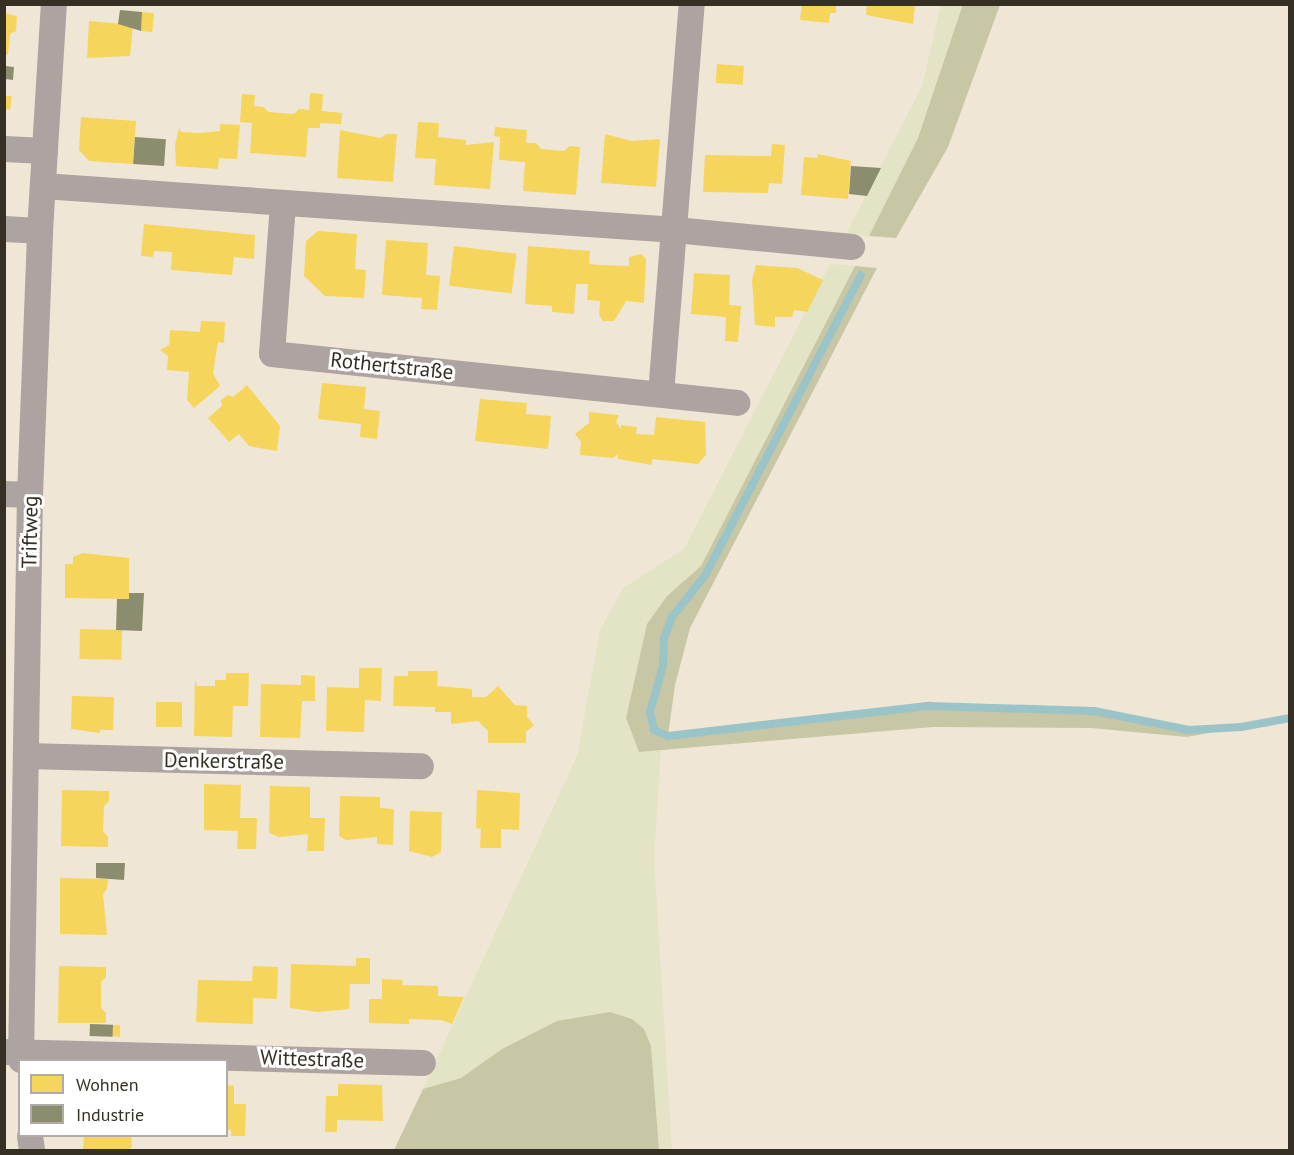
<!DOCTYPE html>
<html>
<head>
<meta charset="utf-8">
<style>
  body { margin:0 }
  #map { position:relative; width:1294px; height:1155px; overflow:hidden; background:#f0e6d6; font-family:"PT Sans",sans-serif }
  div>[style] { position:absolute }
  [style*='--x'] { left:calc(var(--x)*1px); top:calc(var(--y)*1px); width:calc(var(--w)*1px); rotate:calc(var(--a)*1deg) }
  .green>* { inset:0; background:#e3e3c6 }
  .forest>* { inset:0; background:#c7c7a5 }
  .homes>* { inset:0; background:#f6d55c; transform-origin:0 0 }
  .industry>* { inset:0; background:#8c8c6e; transform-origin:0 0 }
  .stream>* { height:8px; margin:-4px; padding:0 4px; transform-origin:4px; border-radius:4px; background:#9bc4c9 }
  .street>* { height:26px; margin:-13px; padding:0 13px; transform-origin:13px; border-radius:13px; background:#ada4a1 }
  span { translate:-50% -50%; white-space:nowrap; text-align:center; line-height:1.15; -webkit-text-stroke:6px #fff; paint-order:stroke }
  .street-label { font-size:21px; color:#363024 }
  .frame { position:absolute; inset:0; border:6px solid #363024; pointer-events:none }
  .legend { position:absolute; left:18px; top:1059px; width:210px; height:78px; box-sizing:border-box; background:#fff; border:2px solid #afaca7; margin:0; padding:8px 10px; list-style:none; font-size:18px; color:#363024 }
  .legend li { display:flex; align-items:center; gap:12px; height:30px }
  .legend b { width:30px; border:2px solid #afaca7 }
</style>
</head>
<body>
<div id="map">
  <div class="green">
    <i style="clip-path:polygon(941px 5px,963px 5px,918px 138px,869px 236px,846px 234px,922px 86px)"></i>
    <i style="clip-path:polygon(830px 264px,855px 266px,701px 566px,667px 596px,647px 624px,626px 718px,639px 752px,661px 750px,654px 858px,672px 1150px,659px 1150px,651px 1046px,502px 1049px,461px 1078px,423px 1089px,577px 756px,600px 630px,623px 588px,684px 549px)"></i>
  </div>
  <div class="forest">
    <i style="clip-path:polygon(963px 4px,1000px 5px,948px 147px,896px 238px,869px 236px,918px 138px)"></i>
    <i style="clip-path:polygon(855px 266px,877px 268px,690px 628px,675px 685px,668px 736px,929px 706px,1094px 711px,1189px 730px,1241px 727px,1187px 737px,1091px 728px,933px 727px,639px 752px,626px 718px,647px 624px,667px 596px,701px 566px)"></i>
    <i style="clip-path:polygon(610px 1012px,632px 1019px,644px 1029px,651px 1046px,659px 1150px,394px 1150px,423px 1089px,461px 1078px,502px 1049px,557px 1021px)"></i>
  </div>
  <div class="homes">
    <i style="clip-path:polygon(802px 4px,836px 4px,836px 13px,830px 13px,829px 23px,800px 20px)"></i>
    <i style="clip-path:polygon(867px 4px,915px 4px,913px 24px,866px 15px)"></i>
    <i style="left:142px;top:12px;width:12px;height:19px;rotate:5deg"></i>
    <i style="clip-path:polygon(4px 13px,17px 16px,16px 31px,10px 34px,8px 55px,4px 54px)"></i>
    <i style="clip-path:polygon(89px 21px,133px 25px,130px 56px,87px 58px)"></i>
    <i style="left:717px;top:64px;width:27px;height:19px;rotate:4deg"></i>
    <i style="clip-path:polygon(310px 93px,323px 94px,322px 111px,342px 113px,341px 124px,320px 123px,320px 128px,308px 128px,306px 157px,250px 153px,252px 123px,240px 122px,242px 94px,255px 95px,254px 106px,264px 107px,268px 112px,294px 114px,299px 109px,309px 110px)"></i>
    <i style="clip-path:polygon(4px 96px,12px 96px,10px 110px,4px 109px)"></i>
    <i style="clip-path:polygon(81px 117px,136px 121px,133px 164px,89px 161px,79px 150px)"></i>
    <i style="clip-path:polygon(418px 122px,439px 123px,438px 137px,466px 140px,466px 145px,494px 142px,490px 189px,434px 185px,436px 159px,415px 158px)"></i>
    <i style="clip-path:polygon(220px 124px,240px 125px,237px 159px,219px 158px,218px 169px,176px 166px,175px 145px,179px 128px,181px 132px,199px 133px,220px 131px)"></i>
    <i style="clip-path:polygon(495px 127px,527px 130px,526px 143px,536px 143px,541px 149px,564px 151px,570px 146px,580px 147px,576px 195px,523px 191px,525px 162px,499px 160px,500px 137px,494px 136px)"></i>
    <i style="clip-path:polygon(340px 130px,381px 138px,386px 134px,397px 134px,393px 182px,337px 178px)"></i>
    <i style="clip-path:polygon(605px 134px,632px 141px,660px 139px,656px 187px,601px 183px)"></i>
    <i style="clip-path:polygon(772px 144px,785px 145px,782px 184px,769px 183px,768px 193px,703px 192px,705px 155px,771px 156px)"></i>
    <i style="clip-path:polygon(818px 154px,851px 161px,848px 199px,801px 195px,804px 157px,817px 158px)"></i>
    <i style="clip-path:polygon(144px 224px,255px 235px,254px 259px,234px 257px,232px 275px,171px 270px,172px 252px,154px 251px,153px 257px,141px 256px)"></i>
    <i style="clip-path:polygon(318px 231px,357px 234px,355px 269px,366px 270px,364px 298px,325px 296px,304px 276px,306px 241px)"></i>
    <i style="clip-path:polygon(386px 240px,428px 243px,426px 275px,440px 276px,437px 310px,421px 309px,422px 298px,382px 295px)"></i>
    <i style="left:454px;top:246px;width:63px;height:40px;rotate:7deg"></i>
    <i style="clip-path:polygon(528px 246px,590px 251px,589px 264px,601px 265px,629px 266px,629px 257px,641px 254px,646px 259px,644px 303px,626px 301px,614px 321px,603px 321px,599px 315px,600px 301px,587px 300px,588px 284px,576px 284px,574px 314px,552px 312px,552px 306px,525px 304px)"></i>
    <i style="clip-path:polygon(756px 265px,797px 268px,823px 280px,807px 312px,794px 310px,792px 317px,775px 317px,775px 327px,755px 325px,752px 280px)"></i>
    <i style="clip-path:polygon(694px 273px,730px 275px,729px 305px,741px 306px,738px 342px,725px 341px,726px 317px,691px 314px)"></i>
    <i style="clip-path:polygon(201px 321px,225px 322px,224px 343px,218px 342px,213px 373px,220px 386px,194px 408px,187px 400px,189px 372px,167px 370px,168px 356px,160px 350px,169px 345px,170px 330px,200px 332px)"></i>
    <i style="clip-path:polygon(322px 383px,366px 387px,364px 409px,380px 411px,377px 439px,360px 437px,361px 424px,318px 419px)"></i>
    <i style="clip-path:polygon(247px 385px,280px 426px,277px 451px,249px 446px,239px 434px,229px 442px,208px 418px,222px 406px,221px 400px,228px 395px,233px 397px)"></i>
    <i style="clip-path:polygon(480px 399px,527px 403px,526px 414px,551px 416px,548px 449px,475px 441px)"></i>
    <i style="clip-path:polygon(589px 412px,619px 415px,616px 422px,621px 429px,621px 425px,637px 427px,636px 434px,654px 435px,656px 417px,705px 422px,706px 455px,698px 464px,652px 459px,652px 465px,618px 459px,618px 454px,613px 458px,580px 455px,581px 442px,575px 434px,589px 423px)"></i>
    <i style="clip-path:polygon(83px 553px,129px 558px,129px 599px,65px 598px,65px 564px,73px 564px,73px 557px)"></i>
    <i style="left:80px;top:629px;width:42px;height:30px;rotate:1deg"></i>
    <i style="clip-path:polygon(359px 668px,382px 668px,381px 701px,365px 700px,364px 732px,326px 731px,327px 687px,359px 688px)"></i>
    <i style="clip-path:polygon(408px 671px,438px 671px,437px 686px,472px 689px,472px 697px,486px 697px,498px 686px,515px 705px,527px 706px,527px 717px,534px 725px,526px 732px,526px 743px,488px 743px,488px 731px,478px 721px,451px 724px,451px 712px,435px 712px,435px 707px,393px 706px,394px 676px,408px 676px)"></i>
    <i style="clip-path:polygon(226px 673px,249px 673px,248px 706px,233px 706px,232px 737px,194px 736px,195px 680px,197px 686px,215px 686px,215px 680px,226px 680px)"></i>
    <i style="clip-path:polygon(301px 675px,315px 676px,315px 701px,302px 701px,300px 738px,260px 737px,261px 684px,301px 685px)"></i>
    <i style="clip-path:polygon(72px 696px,114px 697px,113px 730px,100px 730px,100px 733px,71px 729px)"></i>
    <i style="left:156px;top:702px;width:26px;height:25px"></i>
    <i style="clip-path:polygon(204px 784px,241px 785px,240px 818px,257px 818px,256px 849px,237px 849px,238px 831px,204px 830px)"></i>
    <i style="clip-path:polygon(270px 786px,310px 787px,310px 818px,325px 818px,324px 851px,307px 851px,308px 834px,279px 837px,269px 833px)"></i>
    <i style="clip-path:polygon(62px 790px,109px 791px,109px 801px,104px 806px,103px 831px,108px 837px,108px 847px,61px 846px)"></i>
    <i style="clip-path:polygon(477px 790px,520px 793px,519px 830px,501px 829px,501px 848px,480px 848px,481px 829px,476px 828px)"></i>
    <i style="clip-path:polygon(340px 796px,380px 797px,380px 808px,394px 809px,393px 845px,377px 844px,377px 837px,346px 840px,339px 836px)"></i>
    <i style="clip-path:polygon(410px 811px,442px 812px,441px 852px,432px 857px,409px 851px)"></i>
    <i style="clip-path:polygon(60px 878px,108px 879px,107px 889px,103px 894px,107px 935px,60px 934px)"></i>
    <i style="clip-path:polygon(356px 958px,370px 958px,370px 984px,350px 984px,349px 1009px,317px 1012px,290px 1008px,291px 964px,356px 966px)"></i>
    <i style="clip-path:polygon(59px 966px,106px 967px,106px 977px,101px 982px,101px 1008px,106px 1013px,106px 1023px,58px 1023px)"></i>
    <i style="clip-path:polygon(253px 966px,278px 967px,277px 999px,253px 998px,253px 1024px,196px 1022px,198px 980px,252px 981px)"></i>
    <i style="clip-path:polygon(382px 979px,403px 980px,402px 985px,438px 986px,438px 996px,464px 997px,452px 1024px,441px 1020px,409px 1019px,409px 1024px,369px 1023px,369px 999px,382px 999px)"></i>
    <i style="clip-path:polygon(113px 1025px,120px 1025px,120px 1037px,112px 1036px)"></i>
    <i style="clip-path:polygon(338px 1084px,382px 1085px,383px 1121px,337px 1120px,337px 1132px,325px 1132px,326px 1096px,338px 1096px)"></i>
    <i style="clip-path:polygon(226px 1085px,234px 1086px,234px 1104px,246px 1104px,245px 1136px,231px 1136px,231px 1130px,226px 1130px)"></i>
    <i style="clip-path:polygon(84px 1136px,131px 1136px,132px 1146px,129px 1150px,83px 1150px)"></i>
  </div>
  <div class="industry">
    <i style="clip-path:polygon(120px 10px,142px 12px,141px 31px,118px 24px)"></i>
    <i style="clip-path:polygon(5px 66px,14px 67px,13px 80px,5px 79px)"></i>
    <i style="left:135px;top:137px;width:31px;height:27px;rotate:4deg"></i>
    <i style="clip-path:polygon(851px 166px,881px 168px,867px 196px,849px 194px)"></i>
    <i style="clip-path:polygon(129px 593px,144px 593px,142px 631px,116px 630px,117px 599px,129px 599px)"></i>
    <i style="clip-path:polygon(96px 863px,125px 863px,124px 880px,96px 878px)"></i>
    <i style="left:90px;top:1024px;width:23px;height:12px;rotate:2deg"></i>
  </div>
  <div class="stream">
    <i style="--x:861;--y:275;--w:337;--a:117.4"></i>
    <i style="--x:706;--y:574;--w:55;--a:128.3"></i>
    <i style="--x:672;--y:617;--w:22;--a:111"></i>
    <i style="--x:664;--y:638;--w:28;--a:92"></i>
    <i style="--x:663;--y:666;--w:48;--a:105.8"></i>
    <i style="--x:650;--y:712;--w:18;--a:77"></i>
    <i style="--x:654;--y:730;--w:15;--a:23"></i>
    <i style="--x:668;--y:736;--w:263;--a:-6.6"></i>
    <i style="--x:929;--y:706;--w:165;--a:1.7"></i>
    <i style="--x:1094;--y:711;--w:97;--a:11.3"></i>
    <i style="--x:1189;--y:730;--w:52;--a:-3.3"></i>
    <i style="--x:1241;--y:727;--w:50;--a:-10.4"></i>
  </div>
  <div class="street">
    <i style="--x:4;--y:149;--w:41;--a:2.8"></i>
    <i style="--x:43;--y:186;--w:634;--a:3.98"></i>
    <i style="--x:675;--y:230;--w:178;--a:5.5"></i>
    <i style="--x:283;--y:204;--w:150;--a:94.2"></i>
    <i style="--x:272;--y:354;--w:468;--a:6"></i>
    <i style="--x:4;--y:229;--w:36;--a:3"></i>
    <i style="--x:661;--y:394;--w:391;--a:-85.5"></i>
    <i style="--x:4;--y:494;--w:26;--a:2"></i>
    <i style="--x:26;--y:756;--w:395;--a:1.5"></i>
    <i style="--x:4;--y:1052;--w:419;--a:1.5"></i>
    <i style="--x:21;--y:1060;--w:565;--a:-89.09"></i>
    <i style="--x:30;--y:495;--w:264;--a:-87.8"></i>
    <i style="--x:40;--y:231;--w:227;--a:-86.5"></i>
    <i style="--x:30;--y:1136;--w:14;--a:82"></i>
  </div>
  <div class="street-label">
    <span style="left:392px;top:366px;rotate:6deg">Rothertstraße</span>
    <span style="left:30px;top:532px;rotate:-89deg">Triftweg</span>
    <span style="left:224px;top:761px;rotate:1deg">Denkerstraße</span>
    <span style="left:312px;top:1059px;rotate:2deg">Wittestraße</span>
  </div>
  <div class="frame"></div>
  <ul class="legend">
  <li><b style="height:16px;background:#f6d55c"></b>Wohnen</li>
  <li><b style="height:16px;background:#8c8c6e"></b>Industrie</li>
  </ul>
</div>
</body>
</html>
